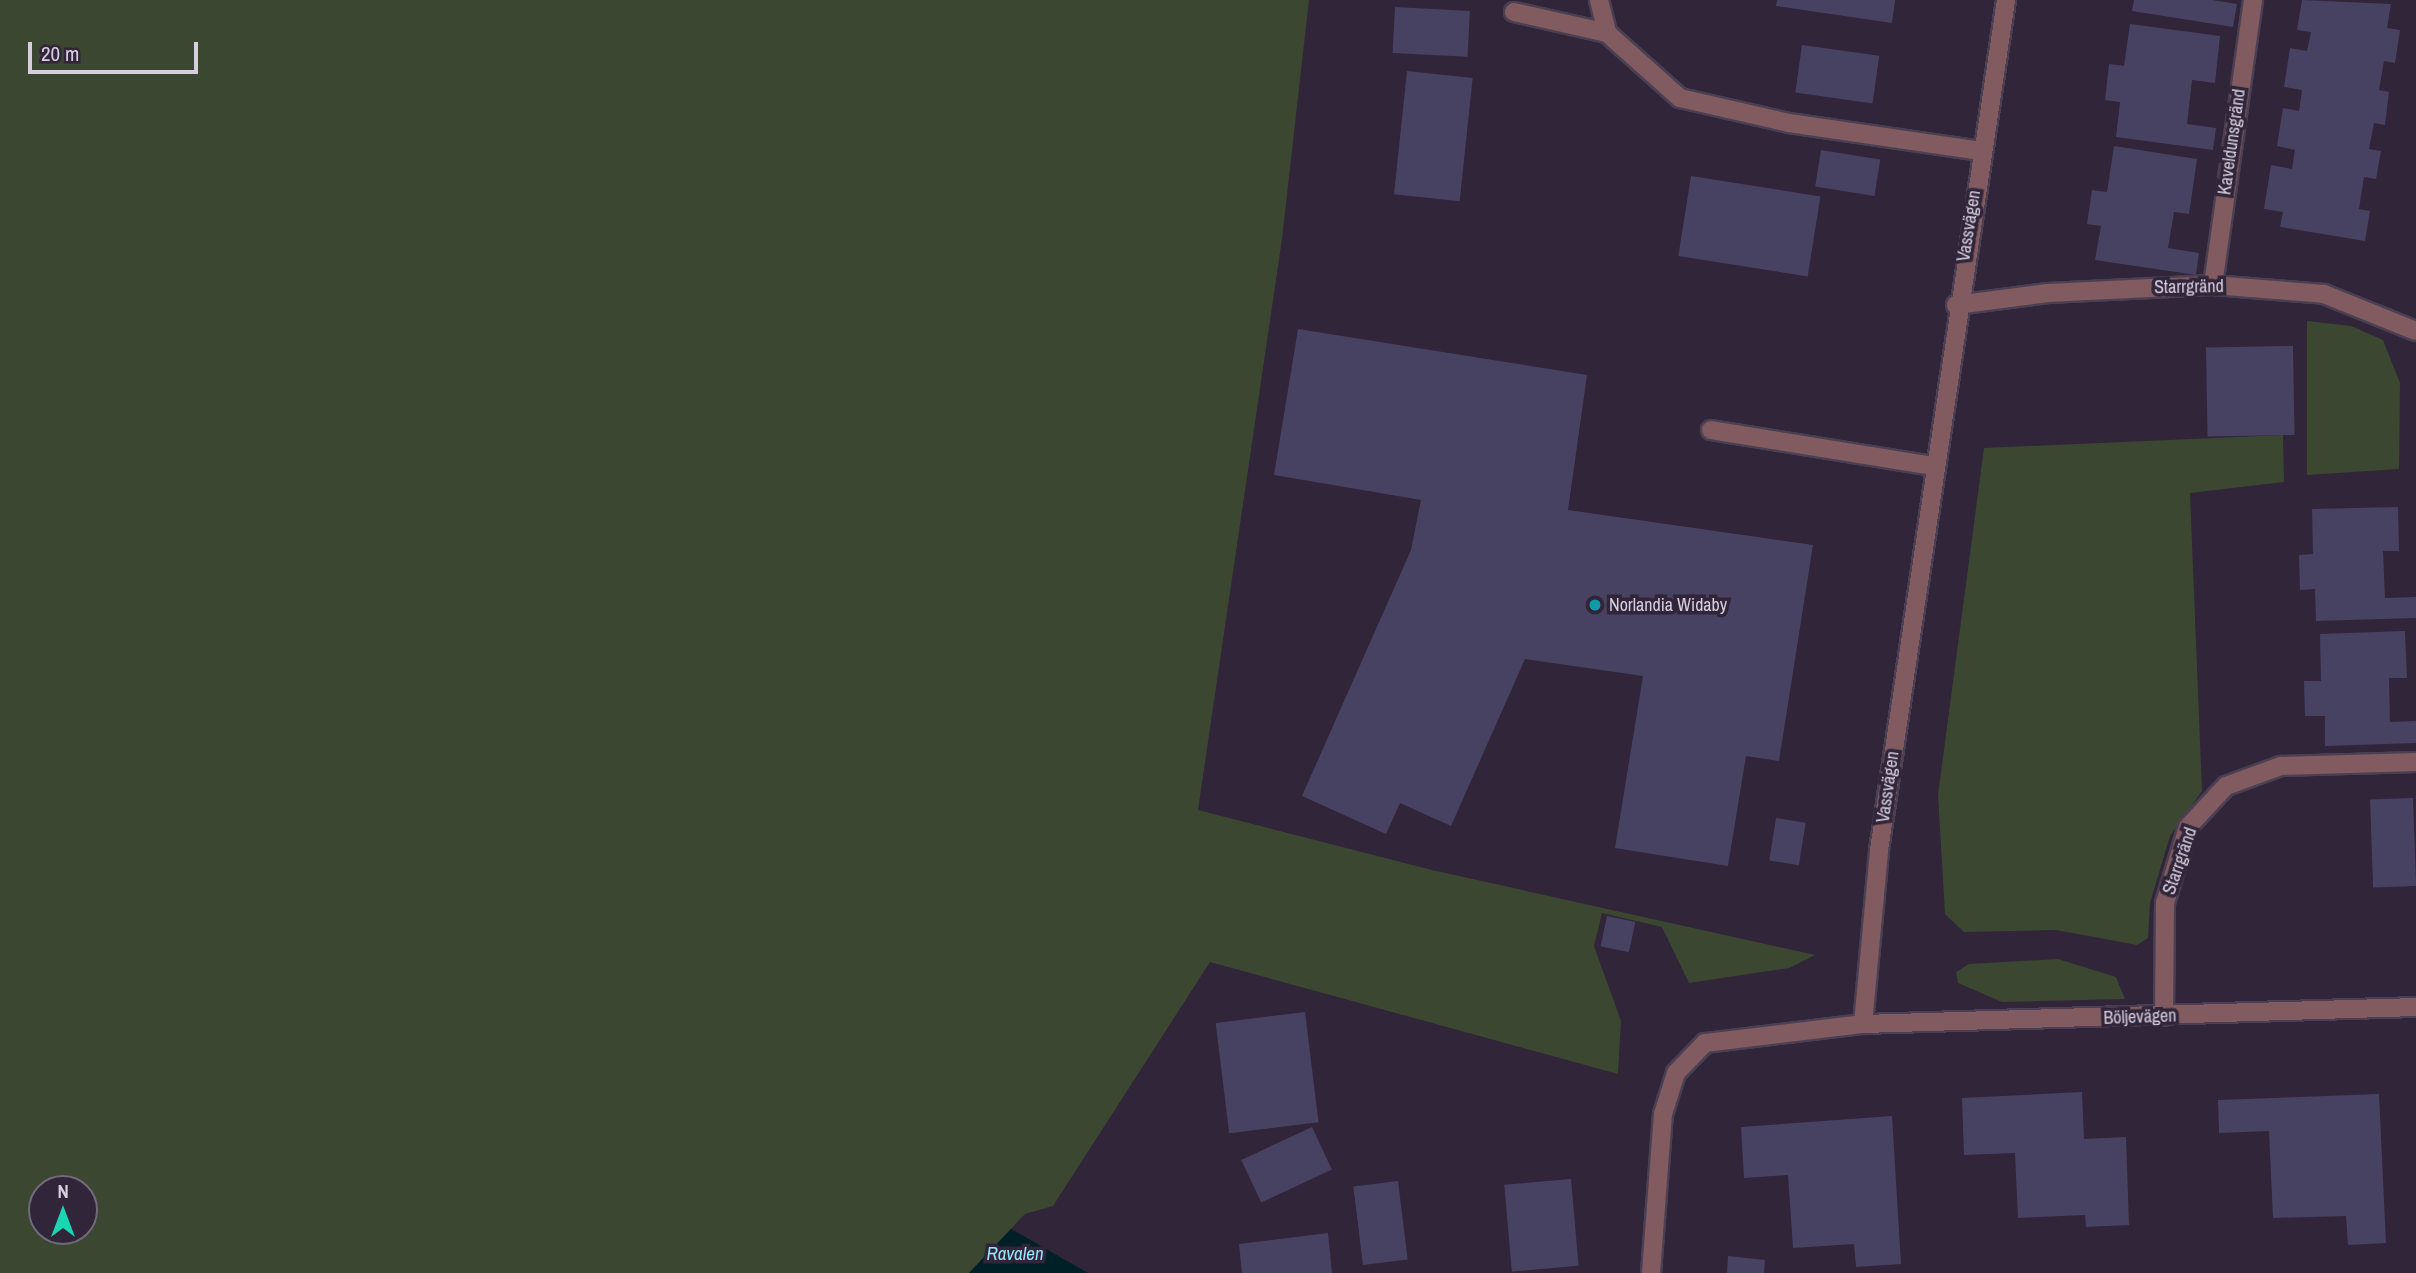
<!DOCTYPE html>
<html>
<head>
<meta charset="utf-8">
<style>
  body { margin:0 }
  #map { position:relative; width:2416px; height:1273px; overflow:hidden; background:#302539; font-family:"Archivo Narrow",sans-serif }
  div>[style] { position:absolute }
  [style*='--x'] { left:calc(var(--x)*1px); top:calc(var(--y)*1px); width:calc(var(--w)*1px); rotate:calc(var(--a)*1deg) }
  .green>* { inset:0; background:#3b4731 }
  .water>* { inset:0; background:#002028 }
  .building>* { inset:0; background:#484262; transform-origin:0 0 }
  .roads { filter:drop-shadow(2px 0 #4b4053) drop-shadow(-2px 0 #4b4053) drop-shadow(0 2px #4b4053) drop-shadow(0 -2px #4b4053) }
  .minor>* { height:18px; margin:-9px; padding:0 9px; transform-origin:9px; border-radius:9px; background:#825b60 }
  .dots>* { width:19px; height:19px; translate:-50% -50%; box-sizing:border-box; border:4px solid #302539; border-radius:50% }
  span { translate:-50% -50%; white-space:nowrap; text-align:center; line-height:1.15; -webkit-text-stroke:7px #302539; paint-order:stroke }
  .street-label { font-size:18px; color:#d6cfdd }
  .poi-label { font-size:18px; color:#d6cfdd }
  .left { translate:0 -50%; text-align:left }
  .water-label { font-size:19px; color:#93e4f8; font-style:italic }
  .north { position:absolute; left:28px; top:1175px; width:70px; height:70px; box-sizing:border-box; background:#302539; border:2px solid #72697b; border-radius:50%; rotate:0deg; font-size:19px; font-weight:700; line-height:28px; text-align:center; color:#d6cfdd }
  .north::after { content:''; display:block; margin:auto; width:24px; height:32px; background:#1ad5b2; clip-path:polygon(50% 0,100% 100%,50% 72%,0 100%) }
  .scale { position:absolute; left:28px; top:42px; width:170px; height:32px; box-sizing:border-box; border:4px solid #d6cfdd; border-top:0; padding-left:9px; font-size:21px; line-height:24px; white-space:nowrap; color:#d6cfdd; -webkit-text-stroke:5px #302539; paint-order:stroke }
</style>
</head>
<body>
<div id="map">
  <div class="green">
    <i style="clip-path:polygon(evenodd,0 0,1309px 0,1282px 239px,1198px 810px,1432px 870px,1815px 955px,1789px 968px,1689px 983px,1662px 927px,1602px 913px,1594px 946px,1621px 1021px,1618px 1074px,1210px 962px,1053px 1206px,1025px 1214px,969px 1273px,0 1273px,0 0,42px 1189px,84px 1189px,84px 1231px,42px 1231px,42px 1189px)"></i>
    <i style="clip-path:polygon(2307px 321px,2351px 326px,2383px 340px,2400px 383px,2399px 469px,2307px 475px)"></i>
    <i style="clip-path:polygon(2283px 435px,2284px 482px,2190px 493px,2202px 791px,2170px 836px,2150px 903px,2148px 938px,2137px 945px,2056px 930px,1964px 932px,1945px 914px,1938px 795px,1984px 448px)"></i>
    <i style="clip-path:polygon(2058px 959px,2116px 977px,2125px 999px,2002px 1002px,1958px 983px,1956px 972px,1969px 964px)"></i>
  </div>
  <div class="water">
    <i style="clip-path:polygon(1011px 1229px,1088px 1273px,969px 1273px)"></i>
  </div>
  <div class="building">
    <i style="clip-path:polygon(1777px 0,1895px 0,1892px 23px,1776px 6px)"></i>
    <i style="clip-path:polygon(2134px 0,2212px 0,2237px 4px,2233px 27px,2132px 11px)"></i>
    <i style="clip-path:polygon(2302px 0,2391px 4px,2387px 28px,2400px 30px,2395px 63px,2384px 61px,2379px 90px,2389px 92px,2385px 125px,2374px 123px,2369px 149px,2381px 151px,2376px 179px,2364px 177px,2359px 209px,2370px 211px,2365px 241px,2280px 227px,2283px 212px,2264px 209px,2271px 165px,2292px 169px,2295px 150px,2277px 146px,2283px 108px,2299px 111px,2302px 90px,2284px 87px,2290px 48px,2307px 51px,2311px 32px,2297px 30px)"></i>
    <i style="left:1395px;top:7px;width:75px;height:46px;rotate:3deg"></i>
    <i style="clip-path:polygon(2130px 24px,2220px 36px,2215px 83px,2192px 80px,2187px 124px,2216px 128px,2213px 150px,2116px 137px,2120px 102px,2105px 100px,2109px 64px,2124px 66px)"></i>
    <i style="left:1802px;top:45px;width:78px;height:48px;rotate:8deg"></i>
    <i style="left:1407px;top:71px;width:66px;height:124px;rotate:6deg"></i>
    <i style="clip-path:polygon(2114px 146px,2197px 159px,2189px 214px,2174px 212px,2168px 248px,2199px 253px,2196px 275px,2095px 260px,2101px 226px,2087px 224px,2092px 190px,2107px 192px)"></i>
    <i style="left:1821px;top:150px;width:60px;height:37px;rotate:9deg"></i>
    <i style="left:1691px;top:176px;width:131px;height:81px;rotate:9deg"></i>
    <i style="clip-path:polygon(1298px 329px,1587px 375px,1568px 510px,1813px 545px,1779px 761px,1746px 756px,1728px 866px,1615px 848px,1643px 676px,1525px 659px,1451px 826px,1400px 803px,1386px 834px,1302px 796px,1411px 550px,1421px 500px,1274px 475px)"></i>
    <i style="left:2293px;top:346px;width:89px;height:87px;rotate:89deg"></i>
    <i style="clip-path:polygon(2398px 507px,2399px 551px,2383px 551px,2385px 598px,2416px 597px,2416px 618px,2316px 621px,2315px 589px,2300px 590px,2299px 555px,2313px 554px,2312px 509px)"></i>
    <i style="clip-path:polygon(2405px 631px,2407px 678px,2389px 678px,2390px 722px,2416px 721px,2416px 743px,2325px 746px,2325px 716px,2305px 716px,2304px 681px,2321px 681px,2320px 634px)"></i>
    <i style="left:2413px;top:798px;width:88px;height:43px;rotate:88deg"></i>
    <i style="left:1776px;top:818px;width:30px;height:43px;rotate:9deg"></i>
    <i style="left:1607px;top:916px;width:29px;height:31px;rotate:12deg"></i>
    <i style="left:1305px;top:1012px;width:111px;height:90px;rotate:83deg"></i>
    <i style="clip-path:polygon(2082px 1092px,2084px 1139px,2126px 1137px,2129px 1225px,2086px 1227px,2085px 1215px,2018px 1218px,2015px 1153px,1964px 1155px,1962px 1098px)"></i>
    <i style="clip-path:polygon(2379px 1094px,2386px 1243px,2348px 1245px,2346px 1216px,2273px 1218px,2269px 1131px,2219px 1133px,2218px 1100px)"></i>
    <i style="clip-path:polygon(1892px 1116px,1901px 1264px,1856px 1267px,1854px 1244px,1793px 1248px,1788px 1175px,1744px 1178px,1741px 1127px)"></i>
    <i style="left:1312px;top:1127px;width:47px;height:78px;rotate:65deg"></i>
    <i style="left:1571px;top:1179px;width:87px;height:67px;rotate:85deg"></i>
    <i style="left:1398px;top:1181px;width:79px;height:45px;rotate:83deg"></i>
    <i style="clip-path:polygon(1328px 1233px,1332px 1273px,1242px 1273px,1239px 1244px)"></i>
    <i style="clip-path:polygon(1728px 1256px,1765px 1260px,1764px 1273px,1727px 1273px)"></i>
  </div>
  <div class="roads">
    <div class="minor">
      <i style="--x:1599;--y:0;--w:34;--a:76"></i>
      <i style="--x:1607;--y:33;--w:98;--a:41.7"></i>
      <i style="--x:1680;--y:98;--w:112;--a:12.9"></i>
      <i style="--x:1789;--y:123;--w:194;--a:8.3"></i>
      <i style="--x:1514;--y:12;--w:95;--a:12.7"></i>
      <i style="--x:2213;--y:285;--w:288;--a:-82"></i>
      <i style="--x:1956;--y:305;--w:93;--a:-7.4"></i>
      <i style="--x:2048;--y:293;--w:165;--a:-2.8"></i>
      <i style="--x:2213;--y:285;--w:111;--a:4.6"></i>
      <i style="--x:2324;--y:294;--w:99;--a:21.9"></i>
      <i style="--x:1711;--y:430;--w:226;--a:9.2"></i>
      <i style="--x:2164;--y:1016;--w:113;--a:-89.5"></i>
      <i style="--x:2165;--y:903;--w:79;--a:-73.2"></i>
      <i style="--x:2188;--y:827;--w:56;--a:-47.2"></i>
      <i style="--x:2226;--y:786;--w:59;--a:-20"></i>
      <i style="--x:2281;--y:766;--w:135;--a:-1.7"></i>
      <i style="--x:1863;--y:1024;--w:175;--a:-84.7"></i>
      <i style="--x:1879;--y:850;--w:859;--a:-81.5"></i>
      <i style="--x:1651;--y:1273;--w:159;--a:-85.7"></i>
      <i style="--x:1663;--y:1114;--w:43;--a:-72.4"></i>
      <i style="--x:1676;--y:1073;--w:42;--a:-46"></i>
      <i style="--x:1705;--y:1043;--w:159;--a:-6.9"></i>
      <i style="--x:1863;--y:1024;--w:553;--a:-1.76"></i>
    </div>
  </div>
  <div class="dots">
    <i style="left:1595px;top:605px;background:#0f9aa8"></i>
  </div>
  <div class="street-label">
    <span style="left:2232px;top:142px;rotate:-82deg">Kaveldunsgränd</span>
    <span style="left:1969px;top:226px;rotate:-81deg">Vassvägen</span>
    <span style="left:2189px;top:287px;rotate:-1deg">Starrgränd</span>
    <span style="left:1888px;top:787px;rotate:-82deg">Vassvägen</span>
    <span style="left:2180px;top:861px;rotate:-71deg">Starrgränd</span>
    <span style="left:2140px;top:1017px;rotate:-2deg">Böljevägen</span>
  </div>
  <div class="poi-label">
    <span class="left" style="left:1609px;top:605px">Norlandia Widaby</span>
  </div>
  <div class="water-label">
    <span style="left:1015px;top:1254px">Ravalen</span>
  </div>
  <div class="north">N</div>
  <div class="scale">20 m</div>
</div>
</body>
</html>
